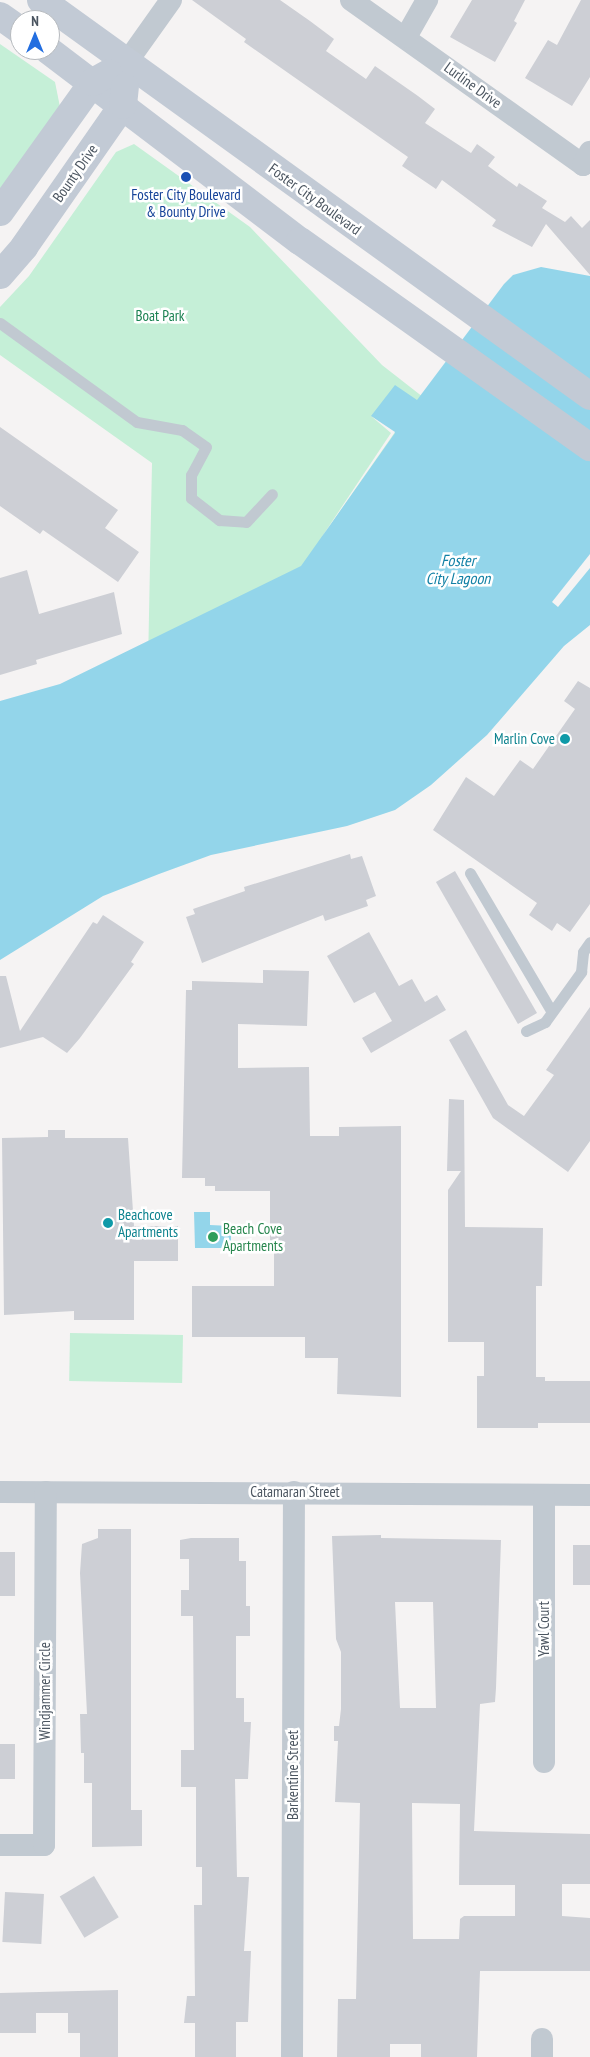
<!DOCTYPE html>
<html>
<head>
<meta charset="utf-8">
<style>
  body { margin:0 }
  #map { position:relative; width:590px; height:2057px; overflow:hidden; background:#f5f3f3; font-family:"PT Sans Narrow",sans-serif }
  div>[style] { position:absolute }
  [style*='--x'] { left:calc(var(--x)*1px); top:calc(var(--y)*1px); width:calc(var(--w)*1px); rotate:calc(var(--a)*1deg) }
  .green>* { inset:0; background:#c5efd7; transform-origin:0 0 }
  .water>* { inset:0; background:#93d5ea }
  .pier>* { inset:0; background:#f5f3f3 }
  .building>* { inset:0; background:#cdcfd5; transform-origin:0 0 }
  .lane>* { height:11px; margin:-5.5px; padding:0 5.5px; transform-origin:5.5px; border-radius:5.5px; background:#c1c9d1 }
  .street>* { height:22px; margin:-11px; padding:0 11px; transform-origin:11px; border-radius:11px; background:#c1c9d1 }
  .secondary>* { height:28px; margin:-14px; padding:0 14px; transform-origin:14px; border-radius:14px; background:#c2cad5 }
  .dots>* { width:14px; height:14px; translate:-50% -50%; box-sizing:border-box; border:2px solid #fff; border-radius:50% }
  span { translate:-50% -50%; white-space:nowrap; text-align:center; line-height:1.15; -webkit-text-stroke:5px #fff; paint-order:stroke }
  .street-label { font-size:15px; color:#4b5560 }
  .transit-label { font-size:15px; color:#164399 }
  .park-label { font-size:15px; color:#1b8252 }
  .culture-label { font-size:15px; color:#0d838f }
  .right { translate:-100% -50%; text-align:right }
  .left { translate:0 -50%; text-align:left }
  .leisure-label { font-size:15px; color:#27864d }
  .water-label { font-size:16px; color:#1180a5; font-style:italic }
  .north { position:absolute; left:10px; top:10px; width:50px; height:50px; box-sizing:border-box; background:#fff; border:1px solid #b7bbbf; border-radius:50%; rotate:0deg; font-size:14px; font-weight:700; line-height:20px; text-align:center; color:#4b5560 }
  .north::after { content:''; display:block; margin:auto; width:18px; height:22px; background:#226ee0; clip-path:polygon(50% 0,100% 100%,50% 72%,0 100%) }
</style>
</head>
<body>
<div id="map">
  <div class="green">
    <i style="clip-path:polygon(0 44px,55px 82px,60px 107px,0 190px)"></i>
    <i style="clip-path:polygon(134px 144px,250px 227px,382px 365px,437px 408px,308px 567px,148px 665px,152px 463px,0 355px,0 307px,29px 276px,116px 152px)"></i>
    <i style="left:70px;top:1333px;width:113px;height:48px;rotate:1deg"></i>
  </div>
  <div class="water">
    <i style="clip-path:polygon(541px 267px,590px 276px,590px 625px,564px 646px,487px 735px,431px 785px,395px 810px,347px 826px,211px 855px,159px 874px,103px 896px,0 960px,0 701px,60px 684px,301px 566px,395px 433px,371px 416px,395px 385px,417px 400px,504px 284px,513px 275px)"></i>
    <i style="clip-path:polygon(194px 1212px,210px 1212px,210px 1225px,231px 1226px,231px 1248px,195px 1248px)"></i>
  </div>
  <div class="pier">
    <i style="clip-path:polygon(371px 416px,395px 432px,321px 538px,391px 433px)"></i>
    <i style="clip-path:polygon(590px 554px,590px 568px,558px 607px,552px 602px)"></i>
  </div>
  <div class="building">
    <i style="clip-path:polygon(192px 0,280px 0,310px 21px,334px 39px,326px 51px,366px 79px,375px 66px,418px 96px,435px 109px,425px 123px,471px 153px,477px 144px,495px 157px,488px 166px,517px 187px,519px 183px,547px 201px,542px 208px,565px 222px,571px 216px,582px 228px,590px 220px,590px 275px,546px 224px,532px 247px,492px 226px,496px 220px,442px 180px,436px 189px,402px 166px,408px 157px,244px 42px,246px 39px)"></i>
    <i style="clip-path:polygon(472px 0,525px 0,514px 21px,517px 23px,495px 62px,450px 37px)"></i>
    <i style="clip-path:polygon(581px 0,590px 0,590px 77px,572px 106px,525px 78px,548px 40px,557px 45px)"></i>
    <i style="clip-path:polygon(0 427px,118px 510px,105px 528px,139px 552px,118px 582px,43px 530px,40px 534px,0 506px)"></i>
    <i style="clip-path:polygon(27px 570px,39px 614px,114px 592px,122px 634px,36px 660px,37px 664px,0 675px,0 578px)"></i>
    <i style="clip-path:polygon(578px 681px,590px 688px,590px 904px,570px 932px,557px 923px,552px 931px,529px 915px,537px 903px,433px 830px,466px 777px,494px 796px,520px 760px,533px 769px,575px 709px,564px 701px)"></i>
    <i style="clip-path:polygon(350px 854px,351px 859px,362px 856px,376px 896px,366px 900px,368px 906px,325px 921px,323px 915px,202px 963px,186px 917px,195px 914px,193px 909px,245px 891px,244px 887px)"></i>
    <i style="left:455px;top:871px;width:164px;height:22px;rotate:60deg"></i>
    <i style="clip-path:polygon(103px 915px,144px 942px,131px 962px,134px 964px,80px 1038px,67px 1053px,43px 1037px,0 1048px,0 976px,6px 976px,20px 1031px,93px 922px,97px 924px)"></i>
    <i style="clip-path:polygon(369px 932px,399px 986px,412px 979px,425px 1002px,437px 995px,446px 1010px,371px 1053px,362px 1038px,392px 1021px,375px 992px,354px 1003px,327px 956px)"></i>
    <i style="clip-path:polygon(263px 970px,309px 971px,307px 1026px,238px 1024px,238px 1068px,309px 1067px,310px 1136px,339px 1136px,339px 1127px,401px 1126px,401px 1397px,337px 1394px,338px 1358px,305px 1358px,305px 1337px,192px 1337px,192px 1286px,274px 1286px,274px 1253px,270px 1253px,270px 1191px,215px 1191px,215px 1186px,205px 1186px,205px 1178px,182px 1178px,186px 990px,192px 990px,192px 981px,263px 983px)"></i>
    <i style="clip-path:polygon(590px 1007px,590px 1141px,568px 1172px,493px 1118px,449px 1040px,466px 1030px,508px 1105px,524px 1116px,554px 1075px,546px 1070px)"></i>
    <i style="clip-path:polygon(449px 1099px,464px 1100px,465px 1227px,543px 1228px,542px 1286px,536px 1286px,536px 1377px,545px 1377px,545px 1381px,590px 1381px,590px 1423px,538px 1423px,538px 1428px,477px 1428px,477px 1376px,484px 1376px,484px 1342px,448px 1342px,448px 1190px,461px 1171px,447px 1171px)"></i>
    <i style="clip-path:polygon(48px 1130px,65px 1130px,65px 1138px,128px 1138px,134px 1226px,178px 1226px,178px 1261px,134px 1261px,134px 1320px,74px 1320px,74px 1311px,4px 1315px,2px 1138px,48px 1137px)"></i>
    <i style="clip-path:polygon(98px 1529px,131px 1529px,131px 1810px,142px 1810px,142px 1846px,92px 1847px,92px 1783px,84px 1783px,84px 1753px,81px 1753px,80px 1714px,87px 1714px,80px 1573px,82px 1544px,98px 1538px)"></i>
    <i style="clip-path:polygon(evenodd,381px 1535px,381px 1538px,501px 1540px,496px 1688px,495px 1702px,480px 1704px,474px 1831px,590px 1834px,590px 1884px,562px 1884px,562px 1916px,590px 1918px,590px 1971px,480px 1971px,477px 2057px,421px 2057px,421px 2044px,390px 2044px,390px 2057px,337px 2057px,338px 1999px,356px 1999px,360px 1803px,335px 1802px,338px 1741px,334px 1741px,334px 1726px,339px 1726px,341px 1709px,341px 1652px,336px 1639px,332px 1536px,381px 1535px,395px 1602px,433px 1602px,436px 1708px,400px 1708px,395px 1602px,381px 1535px,412px 1803px,460px 1804px,459px 1885px,515px 1885px,515px 1916px,464px 1916px,460px 1919px,459px 1939px,413px 1939px,412px 1803px)"></i>
    <i style="clip-path:polygon(191px 1538px,239px 1538px,239px 1561px,246px 1561px,246px 1606px,250px 1606px,250px 1636px,236px 1636px,236px 1698px,244px 1698px,244px 1722px,251px 1722px,248px 1779px,235px 1779px,237px 1877px,249px 1877px,244px 1951px,251px 1951px,248px 2022px,236px 2022px,236px 2057px,195px 2057px,195px 2023px,184px 2023px,187px 1996px,195px 1996px,194px 1905px,202px 1905px,202px 1867px,196px 1867px,196px 1787px,181px 1787px,181px 1750px,194px 1750px,193px 1616px,181px 1616px,181px 1590px,189px 1590px,189px 1559px,180px 1559px,180px 1540px)"></i>
    <i style="left:573px;top:1545px;width:17px;height:40px"></i>
    <i style="left:0;top:1552px;width:15px;height:44px"></i>
    <i style="left:0;top:1744px;width:15px;height:35px"></i>
    <i style="left:94px;top:1876px;width:48px;height:40px;rotate:59deg"></i>
    <i style="left:5px;top:1892px;width:39px;height:50px;rotate:3deg"></i>
    <i style="clip-path:polygon(118px 1990px,118px 2057px,80px 2057px,80px 2033px,68px 2033px,68px 2013px,36px 2013px,36px 2033px,0 2033px,0 1993px)"></i>
  </div>
  <div class="lane">
    <i style="--x:0;--y:323;--w:169;--a:35.9"></i>
    <i style="--x:137;--y:422;--w:46;--a:10.1"></i>
    <i style="--x:182;--y:430;--w:29;--a:35"></i>
    <i style="--x:206;--y:447;--w:32;--a:118"></i>
    <i style="--x:191;--y:475;--w:23;--a:90"></i>
    <i style="--x:191;--y:498;--w:36;--a:38"></i>
    <i style="--x:219;--y:520;--w:27;--a:4"></i>
    <i style="--x:246;--y:522;--w:38;--a:-47"></i>
    <i style="--x:470;--y:873;--w:161;--a:59.5"></i>
    <i style="--x:526;--y:1031;--w:21;--a:-25"></i>
    <i style="--x:545;--y:1022;--w:62;--a:-54.2"></i>
    <i style="--x:581;--y:972;--w:20;--a:-84"></i>
    <i style="--x:583;--y:952;--w:12;--a:-55"></i>
  </div>
  <div class="street">
    <i style="--x:351;--y:0;--w:285;--a:35.4"></i>
    <i style="--x:583;--y:165;--w:15;--a:-62"></i>
    <i style="--x:406;--y:37;--w:43;--a:-60.4"></i>
    <i style="--x:127;--y:62;--w:76;--a:-54.6"></i>
    <i style="--x:0;--y:1492;--w:590;--a:0.29"></i>
    <i style="--x:544;--y:1495;--w:267;--a:90"></i>
    <i style="--x:0;--y:1845;--w:44;--a:0"></i>
    <i style="--x:44;--y:1845;--w:353;--a:-89.7"></i>
    <i style="--x:542;--y:2039;--w:18;--a:90"></i>
    <i style="--x:292;--y:2057;--w:565;--a:-89.8"></i>
  </div>
  <div class="secondary">
    <i style="--x:41;--y:0;--w:677;--a:35.8"></i>
    <i style="--x:0;--y:16;--w:24;--a:35"></i>
    <i style="--x:48;--y:50;--w:316;--a:37.2"></i>
    <i style="--x:300;--y:241;--w:356;--a:35.4"></i>
    <i style="--x:0;--y:212;--w:160;--a:-54.4"></i>
    <i style="--x:93;--y:82;--w:18;--a:-29"></i>
    <i style="--x:0;--y:275;--w:37;--a:-49"></i>
    <i style="--x:24;--y:247;--w:173;--a:-55.1"></i>
    <i style="--x:123;--y:105;--w:18;--a:-84"></i>
  </div>
  <div class="dots">
    <i style="left:186px;top:177px;background:#1a4fb4"></i>
    <i style="left:565px;top:739px;background:#0f9aa8"></i>
    <i style="left:108px;top:1223px;background:#0f9aa8"></i>
    <i style="left:213px;top:1237px;background:#2e9e5b"></i>
  </div>
  <div class="street-label">
    <span style="left:473px;top:85px;rotate:36deg">Lurline Drive</span>
    <span style="left:75px;top:173px;rotate:-55deg">Bounty Drive</span>
    <span style="left:315px;top:199px;rotate:36deg">Foster City Boulevard</span>
    <span style="left:295px;top:1492px">Catamaran Street</span>
    <span style="left:544px;top:1629px;rotate:-90deg">Yawl Court</span>
    <span style="left:45px;top:1691px;rotate:-90deg">Windjammer Circle</span>
    <span style="left:293px;top:1775px;rotate:-90deg">Barkentine Street</span>
  </div>
  <div class="transit-label">
    <span style="left:186px;top:203px">Foster City Boulevard<br>&amp; Bounty Drive</span>
  </div>
  <div class="park-label">
    <span style="left:160px;top:316px">Boat Park</span>
  </div>
  <div class="culture-label">
    <span class="right" style="left:555px;top:739px">Marlin Cove</span>
    <span class="left" style="left:118px;top:1223px">Beachcove<br>Apartments</span>
  </div>
  <div class="leisure-label">
    <span class="left" style="left:223px;top:1237px">Beach Cove<br>Apartments</span>
  </div>
  <div class="water-label">
    <span style="left:458px;top:569px">Foster<br>City Lagoon</span>
  </div>
  <div class="north">N</div>
</div>
</body>
</html>
